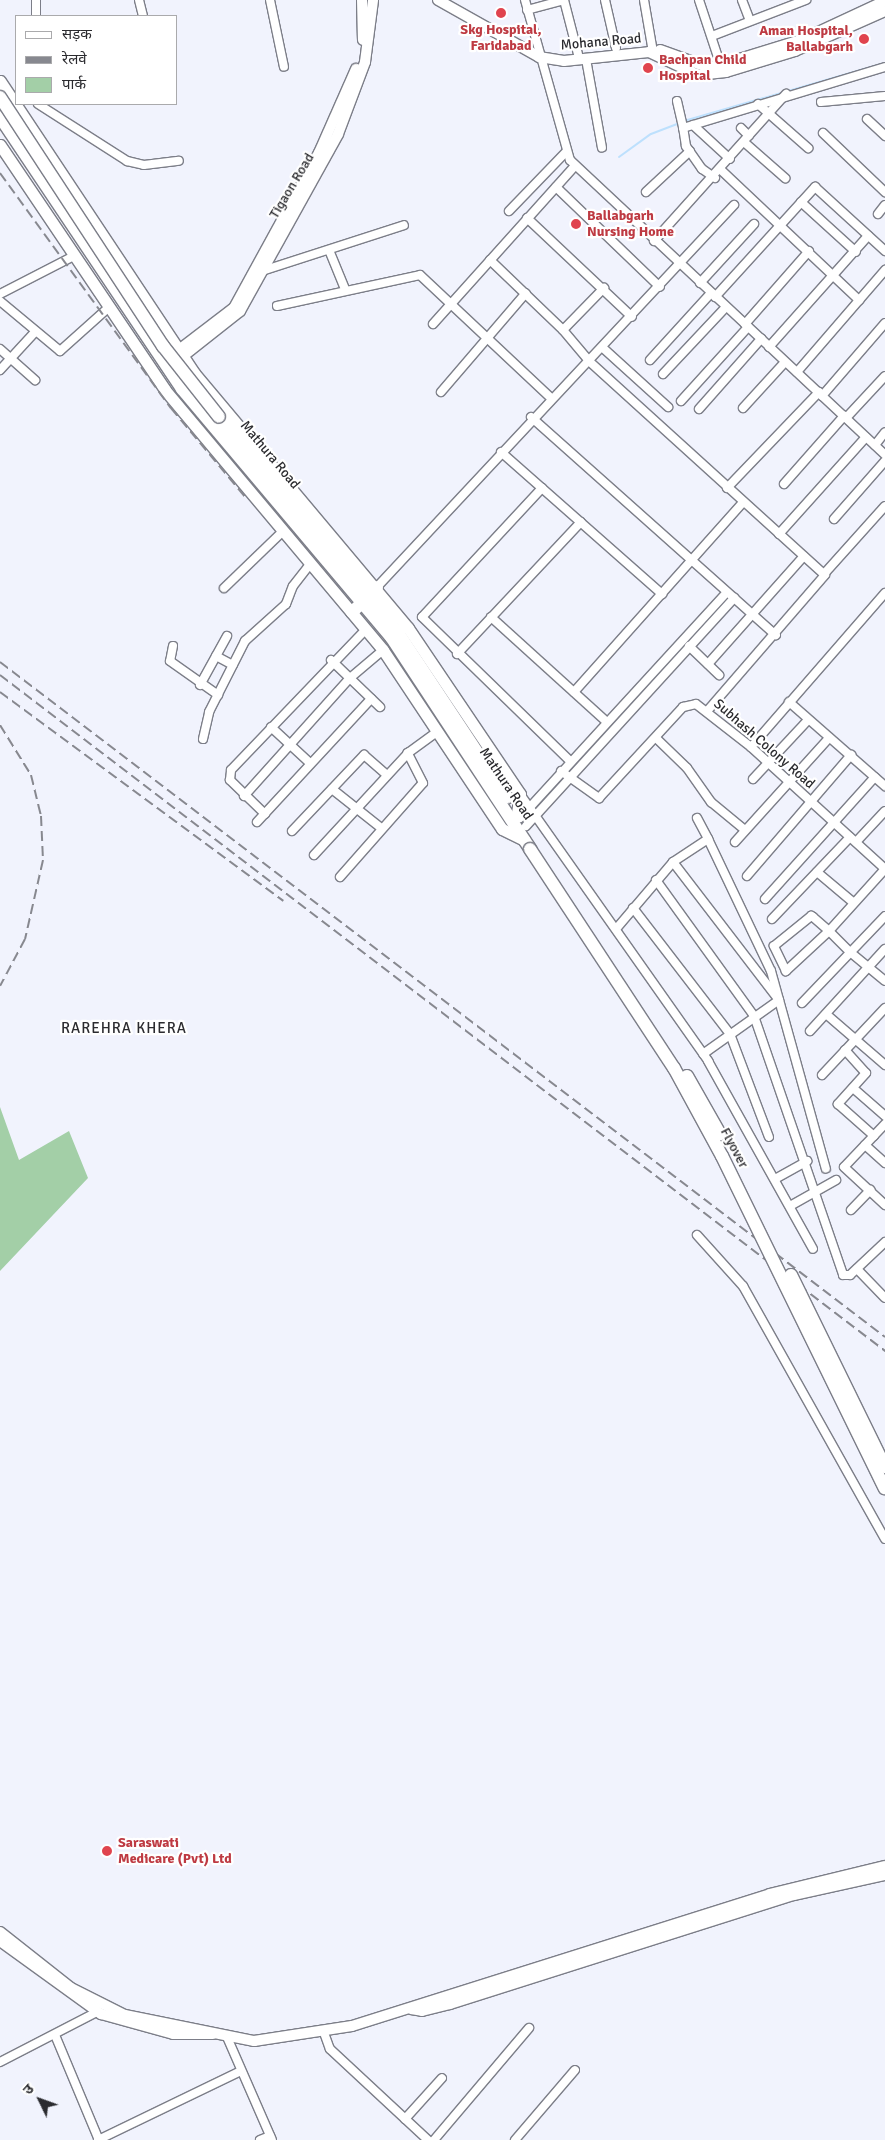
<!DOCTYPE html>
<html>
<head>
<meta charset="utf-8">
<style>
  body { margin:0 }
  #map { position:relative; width:885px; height:2140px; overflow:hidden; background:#f1f3fd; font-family:Signika,"Noto Sans Devanagari",sans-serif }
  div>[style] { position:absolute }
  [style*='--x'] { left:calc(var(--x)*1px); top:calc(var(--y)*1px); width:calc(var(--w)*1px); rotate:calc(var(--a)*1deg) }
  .green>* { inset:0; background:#a3cfa7 }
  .stream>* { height:2px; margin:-1px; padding:0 1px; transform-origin:1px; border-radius:1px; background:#bde0fd }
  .roads { filter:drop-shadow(1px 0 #7c7e88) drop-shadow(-1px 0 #7c7e88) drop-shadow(0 1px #7c7e88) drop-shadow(0 -1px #7c7e88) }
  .minor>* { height:8px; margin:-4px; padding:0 4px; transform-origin:4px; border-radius:4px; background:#fff }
  .tertiary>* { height:10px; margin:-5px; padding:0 5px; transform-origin:5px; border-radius:5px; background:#fff }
  .secondary>* { height:11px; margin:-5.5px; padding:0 5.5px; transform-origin:5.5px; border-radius:5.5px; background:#fff }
  .trunk>* { height:12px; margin:-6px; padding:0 6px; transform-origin:6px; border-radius:6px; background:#fff }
  .rail>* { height:2px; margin-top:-1px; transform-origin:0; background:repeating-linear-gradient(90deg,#87888f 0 10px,transparent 0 15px) }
  .bridges { filter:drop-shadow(1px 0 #7c7e88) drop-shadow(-1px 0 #7c7e88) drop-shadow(0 1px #7c7e88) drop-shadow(0 -1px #7c7e88) }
  .trunk-bridge>* { height:12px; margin:-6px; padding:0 6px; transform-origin:6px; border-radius:6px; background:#fff }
  .dots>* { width:14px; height:14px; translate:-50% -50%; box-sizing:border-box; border:2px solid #fff; border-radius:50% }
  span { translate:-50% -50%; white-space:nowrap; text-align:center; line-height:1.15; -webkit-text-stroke:4.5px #fff; paint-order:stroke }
  .health-label { font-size:14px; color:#be3a42; font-weight:700 }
  .right { translate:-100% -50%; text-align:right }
  .left { translate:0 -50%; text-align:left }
  .street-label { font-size:14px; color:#2b2b2f }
  .neighbourhood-label { font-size:15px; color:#2b2b2f; letter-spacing:1px }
  .legend { position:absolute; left:15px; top:15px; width:162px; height:90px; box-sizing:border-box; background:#fff; border:1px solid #aaaaac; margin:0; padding:6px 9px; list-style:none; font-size:15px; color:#2b2b2f }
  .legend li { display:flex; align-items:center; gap:10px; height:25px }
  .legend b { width:25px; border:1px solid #aaaaac }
  .north { position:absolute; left:15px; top:2075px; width:50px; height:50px; -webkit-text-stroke:4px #fff; paint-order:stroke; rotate:312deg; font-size:14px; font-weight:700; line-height:20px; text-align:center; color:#2b2b2f }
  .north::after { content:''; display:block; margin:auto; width:18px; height:22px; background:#2b2b2f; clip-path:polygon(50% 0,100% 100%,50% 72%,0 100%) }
</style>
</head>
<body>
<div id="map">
  <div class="green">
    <i style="clip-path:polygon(0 1107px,19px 1160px,69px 1131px,88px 1178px,0 1271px)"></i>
  </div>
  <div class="stream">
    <i style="--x:684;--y:121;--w:209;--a:-16.1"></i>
    <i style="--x:619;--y:157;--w:39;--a:-36"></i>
    <i style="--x:651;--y:134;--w:30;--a:-21"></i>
  </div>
  <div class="roads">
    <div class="minor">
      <i style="--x:36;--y:0;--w:16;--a:90"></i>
      <i style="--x:139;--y:0;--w:16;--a:76"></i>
      <i style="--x:270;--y:0;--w:68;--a:78.2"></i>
      <i style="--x:525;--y:0;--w:166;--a:74.3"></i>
      <i style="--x:570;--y:160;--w:432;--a:43.1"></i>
      <i style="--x:605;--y:0;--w:49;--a:77.1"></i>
      <i style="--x:644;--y:0;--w:53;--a:80.2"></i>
      <i style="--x:699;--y:0;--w:70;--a:71.6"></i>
      <i style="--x:742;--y:0;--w:22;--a:69"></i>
      <i style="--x:527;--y:10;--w:38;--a:-15"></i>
      <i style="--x:564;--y:0;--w:56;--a:75.5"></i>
      <i style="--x:712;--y:36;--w:101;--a:-21"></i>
      <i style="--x:586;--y:59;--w:90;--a:79.8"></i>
      <i style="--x:677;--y:101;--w:28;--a:77"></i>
      <i style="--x:821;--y:102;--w:64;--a:-5.4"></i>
      <i style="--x:38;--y:104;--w:106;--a:32.6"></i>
      <i style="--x:127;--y:161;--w:17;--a:13"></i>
      <i style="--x:144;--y:165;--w:35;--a:-7"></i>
      <i style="--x:758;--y:104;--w:67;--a:41.3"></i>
      <i style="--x:867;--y:119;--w:25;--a:43"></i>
      <i style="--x:693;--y:125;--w:50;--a:42.6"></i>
      <i style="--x:741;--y:128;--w:11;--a:45"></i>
      <i style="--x:823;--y:133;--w:86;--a:43.6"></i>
      <i style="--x:744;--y:142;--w:55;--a:41.3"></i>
      <i style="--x:721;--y:170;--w:190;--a:43.3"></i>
      <i style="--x:715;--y:178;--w:16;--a:-145"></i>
      <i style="--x:702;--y:169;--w:28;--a:-125"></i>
      <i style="--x:686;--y:146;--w:18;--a:-99"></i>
      <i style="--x:683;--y:128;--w:211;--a:-16.8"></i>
      <i style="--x:556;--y:187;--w:144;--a:43.9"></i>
      <i style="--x:646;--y:192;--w:60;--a:-43"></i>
      <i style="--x:801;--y:202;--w:74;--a:42.3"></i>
      <i style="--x:509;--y:211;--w:82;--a:-46"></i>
      <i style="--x:878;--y:214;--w:11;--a:-52"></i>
      <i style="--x:527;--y:218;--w:144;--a:43.3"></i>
      <i style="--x:654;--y:241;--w:198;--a:-48.1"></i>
      <i style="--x:329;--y:250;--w:42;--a:67.7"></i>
      <i style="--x:490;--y:260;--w:101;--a:43.8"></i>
      <i style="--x:563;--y:330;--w:59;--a:-45.7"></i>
      <i style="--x:262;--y:271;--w:149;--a:-17.9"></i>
      <i style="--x:700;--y:283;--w:80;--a:-47.5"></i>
      <i style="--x:0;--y:294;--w:83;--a:-27.2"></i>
      <i style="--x:715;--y:297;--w:149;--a:-47.7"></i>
      <i style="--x:815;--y:187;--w:95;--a:42.4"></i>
      <i style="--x:0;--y:301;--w:78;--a:39.8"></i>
      <i style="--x:60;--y:351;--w:66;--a:-41.9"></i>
      <i style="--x:277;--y:306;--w:146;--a:-12.2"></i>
      <i style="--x:420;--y:275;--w:180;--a:43.2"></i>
      <i style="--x:433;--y:324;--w:212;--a:-48.1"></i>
      <i style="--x:745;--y:324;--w:97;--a:-48.8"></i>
      <i style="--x:563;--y:330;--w:42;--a:49.8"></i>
      <i style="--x:590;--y:362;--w:317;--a:42.2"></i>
      <i style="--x:825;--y:575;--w:179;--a:130.9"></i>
      <i style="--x:769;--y:347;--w:149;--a:-48.3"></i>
      <i style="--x:603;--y:348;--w:88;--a:42.2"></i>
      <i style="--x:0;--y:349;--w:47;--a:41.5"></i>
      <i style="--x:650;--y:360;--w:91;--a:-47.7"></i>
      <i style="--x:0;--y:370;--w:50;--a:-47.4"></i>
      <i style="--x:797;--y:372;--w:135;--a:-49.2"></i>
      <i style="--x:663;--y:374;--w:92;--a:-46.8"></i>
      <i style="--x:441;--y:392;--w:130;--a:-49.4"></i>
      <i style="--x:822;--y:396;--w:96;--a:-49.2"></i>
      <i style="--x:681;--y:401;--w:100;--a:-47.8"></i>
      <i style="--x:743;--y:408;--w:62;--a:-47.6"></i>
      <i style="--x:699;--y:409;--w:94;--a:-48.5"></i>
      <i style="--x:531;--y:417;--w:328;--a:41.7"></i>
      <i style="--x:846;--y:418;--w:57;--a:-47.1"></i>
      <i style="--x:875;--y:445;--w:16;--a:-52"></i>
      <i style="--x:501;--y:452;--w:215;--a:41.4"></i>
      <i style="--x:784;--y:484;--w:91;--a:-48.6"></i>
      <i style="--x:542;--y:488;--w:176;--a:132.9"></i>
      <i style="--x:422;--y:617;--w:206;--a:44.2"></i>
      <i style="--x:727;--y:488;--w:133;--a:-46.2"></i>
      <i style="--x:834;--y:519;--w:77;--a:-48.7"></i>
      <i style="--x:779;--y:534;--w:130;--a:-48.1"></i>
      <i style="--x:824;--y:574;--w:91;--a:-48.1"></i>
      <i style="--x:377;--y:587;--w:523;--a:-46.94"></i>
      <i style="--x:224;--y:588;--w:82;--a:-44"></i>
      <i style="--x:491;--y:617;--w:156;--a:42.2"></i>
      <i style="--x:173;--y:646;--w:15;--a:101"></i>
      <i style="--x:170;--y:661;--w:59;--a:35.3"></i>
      <i style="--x:689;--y:646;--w:42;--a:44"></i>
      <i style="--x:457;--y:654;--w:181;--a:-46.8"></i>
      <i style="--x:216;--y:656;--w:19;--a:28"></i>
      <i style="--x:331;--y:660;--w:68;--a:43.8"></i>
      <i style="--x:708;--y:664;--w:144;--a:-48.4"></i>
      <i style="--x:200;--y:685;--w:56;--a:-61.1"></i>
      <i style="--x:574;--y:692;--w:254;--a:-48.3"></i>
      <i style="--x:789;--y:702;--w:128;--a:41.2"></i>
      <i style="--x:271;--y:727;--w:53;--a:42.7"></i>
      <i style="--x:656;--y:738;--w:43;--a:44.1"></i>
      <i style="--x:687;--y:768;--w:42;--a:54.8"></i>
      <i style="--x:711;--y:802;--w:44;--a:39.5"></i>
      <i style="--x:203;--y:739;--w:28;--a:-77"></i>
      <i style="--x:209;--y:712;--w:80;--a:-63.1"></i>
      <i style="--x:245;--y:641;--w:55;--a:-42.1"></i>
      <i style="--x:286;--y:604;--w:19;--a:-69"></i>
      <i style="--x:293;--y:586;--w:29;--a:-52"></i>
      <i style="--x:751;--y:747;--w:204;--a:-49"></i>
      <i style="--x:561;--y:771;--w:47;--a:35.4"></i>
      <i style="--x:599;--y:798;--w:124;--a:-47.3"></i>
      <i style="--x:683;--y:707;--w:13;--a:-13"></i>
      <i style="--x:696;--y:704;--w:70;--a:38"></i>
      <i style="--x:751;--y:747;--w:181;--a:42.3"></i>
      <i style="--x:753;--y:779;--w:81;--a:-47"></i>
      <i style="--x:332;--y:789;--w:63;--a:38.5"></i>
      <i style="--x:520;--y:794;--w:327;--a:54.8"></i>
      <i style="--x:708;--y:1061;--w:215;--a:60.8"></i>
      <i style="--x:244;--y:796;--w:159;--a:-48.1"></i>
      <i style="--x:350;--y:678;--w:43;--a:-40.3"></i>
      <i style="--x:265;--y:814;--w:49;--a:-135.8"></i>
      <i style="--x:230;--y:780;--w:10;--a:-84"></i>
      <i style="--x:231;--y:770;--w:195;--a:-46.2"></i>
      <i style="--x:520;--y:818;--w:306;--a:-47.5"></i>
      <i style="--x:697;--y:818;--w:24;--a:62"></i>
      <i style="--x:257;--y:822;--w:168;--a:-47.2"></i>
      <i style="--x:526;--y:826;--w:309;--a:-47.6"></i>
      <i style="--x:292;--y:831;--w:105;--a:-46.5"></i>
      <i style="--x:364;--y:755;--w:30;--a:41"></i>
      <i style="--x:735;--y:842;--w:140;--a:-47.9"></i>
      <i style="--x:856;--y:842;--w:42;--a:-46.9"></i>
      <i style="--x:314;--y:855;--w:139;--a:-47.3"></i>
      <i style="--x:673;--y:862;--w:174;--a:52.5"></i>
      <i style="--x:779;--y:1000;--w:93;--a:144.6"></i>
      <i style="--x:885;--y:869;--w:84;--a:132.1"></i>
      <i style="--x:829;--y:931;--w:59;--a:137.1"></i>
      <i style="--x:786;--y:971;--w:28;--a:-116"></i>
      <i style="--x:774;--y:946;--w:48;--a:-39"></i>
      <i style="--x:811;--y:916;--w:2;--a:27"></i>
      <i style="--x:813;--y:917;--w:21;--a:41"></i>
      <i style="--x:829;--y:931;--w:30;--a:45"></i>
      <i style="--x:850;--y:952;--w:45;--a:39.6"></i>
      <i style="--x:817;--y:872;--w:48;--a:40"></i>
      <i style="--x:747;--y:876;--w:160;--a:-49.3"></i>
      <i style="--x:340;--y:877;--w:125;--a:-48.6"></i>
      <i style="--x:423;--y:783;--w:34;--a:-117"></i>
      <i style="--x:408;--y:753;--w:36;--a:-36"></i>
      <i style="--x:656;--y:880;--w:168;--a:54.2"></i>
      <i style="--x:754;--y:1016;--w:274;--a:71"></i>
      <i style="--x:843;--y:1275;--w:7;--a:0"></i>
      <i style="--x:850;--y:1275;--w:48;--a:-43.3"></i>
      <i style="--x:765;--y:899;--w:164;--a:-48"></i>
      <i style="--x:633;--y:908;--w:159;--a:52.4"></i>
      <i style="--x:730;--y:1034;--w:110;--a:69.3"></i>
      <i style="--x:772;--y:919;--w:113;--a:-46.4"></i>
      <i style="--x:616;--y:929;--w:88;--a:-49.6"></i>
      <i style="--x:673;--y:862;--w:42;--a:-33.3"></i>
      <i style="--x:708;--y:839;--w:146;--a:64.5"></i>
      <i style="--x:771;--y:971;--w:205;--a:74.5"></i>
      <i style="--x:802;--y:1003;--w:120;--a:-46.3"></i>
      <i style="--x:826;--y:1014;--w:78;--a:40.8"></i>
      <i style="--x:810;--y:1031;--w:111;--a:-47.6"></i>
      <i style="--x:845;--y:1050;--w:31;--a:48"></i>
      <i style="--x:866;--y:1073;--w:42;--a:132.1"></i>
      <i style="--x:838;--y:1104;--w:48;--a:41.6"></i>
      <i style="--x:822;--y:1075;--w:92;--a:-46.8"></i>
      <i style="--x:853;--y:1088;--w:43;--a:41.2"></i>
      <i style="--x:885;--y:1124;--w:59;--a:133.6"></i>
      <i style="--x:844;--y:1167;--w:56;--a:42.8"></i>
      <i style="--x:865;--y:1145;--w:27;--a:42"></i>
      <i style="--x:775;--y:1179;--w:37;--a:-29"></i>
      <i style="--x:790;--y:1206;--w:53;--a:-29.5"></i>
      <i style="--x:851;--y:1210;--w:28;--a:-46"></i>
      <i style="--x:697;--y:1235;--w:69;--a:48"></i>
      <i style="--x:743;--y:1286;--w:290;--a:60.7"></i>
      <i style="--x:857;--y:1269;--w:40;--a:46"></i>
      <i style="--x:323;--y:2030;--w:20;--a:70"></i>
      <i style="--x:330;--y:2049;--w:134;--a:42.9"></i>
      <i style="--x:55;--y:2035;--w:114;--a:67.3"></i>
      <i style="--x:227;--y:2037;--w:112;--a:66.4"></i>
      <i style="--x:0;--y:2062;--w:109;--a:-27.3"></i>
      <i style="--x:405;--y:2119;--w:55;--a:-47.9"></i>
      <i style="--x:98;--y:2140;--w:159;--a:-25.8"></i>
      <i style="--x:260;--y:2140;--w:11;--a:-22"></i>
      <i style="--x:434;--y:2140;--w:147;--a:-49.7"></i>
      <i style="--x:515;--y:2140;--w:92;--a:-49.4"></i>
    </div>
    <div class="tertiary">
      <i style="--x:362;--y:0;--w:40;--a:88.6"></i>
      <i style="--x:438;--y:0;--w:116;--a:29.4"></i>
      <i style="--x:539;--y:57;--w:25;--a:9"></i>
      <i style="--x:564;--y:61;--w:85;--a:-6"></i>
      <i style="--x:649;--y:52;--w:54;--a:25.1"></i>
      <i style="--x:698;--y:75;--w:28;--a:-6"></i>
      <i style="--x:726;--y:72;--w:72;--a:-16.9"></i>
      <i style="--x:795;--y:51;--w:98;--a:-24"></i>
      <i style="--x:660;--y:50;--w:53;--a:19.8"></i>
      <i style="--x:710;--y:68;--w:95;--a:-17.1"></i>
      <i style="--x:801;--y:40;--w:93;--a:-24.9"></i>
      <i style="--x:179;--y:350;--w:69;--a:-37.4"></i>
      <i style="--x:234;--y:308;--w:177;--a:-61.3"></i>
      <i style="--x:319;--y:153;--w:92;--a:-66.2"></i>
      <i style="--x:183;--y:356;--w:73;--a:-38.3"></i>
      <i style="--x:240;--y:311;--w:202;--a:-61"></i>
      <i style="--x:338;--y:134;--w:77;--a:-69.4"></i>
      <i style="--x:365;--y:62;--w:63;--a:-82.6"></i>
      <i style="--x:0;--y:1932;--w:90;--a:38.3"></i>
      <i style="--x:71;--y:1988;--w:60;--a:26.6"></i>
      <i style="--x:125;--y:2015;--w:132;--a:11.4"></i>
      <i style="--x:254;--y:2041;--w:99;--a:-8.7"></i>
      <i style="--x:352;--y:2026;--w:438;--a:-17.5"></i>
      <i style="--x:770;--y:1894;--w:118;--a:-13.7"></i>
      <i style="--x:0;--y:1941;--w:125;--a:35.9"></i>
      <i style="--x:101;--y:2014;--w:75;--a:15.5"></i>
      <i style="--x:173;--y:2034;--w:40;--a:0"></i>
      <i style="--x:411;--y:2009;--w:11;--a:10"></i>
      <i style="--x:422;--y:2011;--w:29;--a:-14"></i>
      <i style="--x:450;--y:2004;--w:361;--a:-17.6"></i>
      <i style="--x:794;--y:1895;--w:93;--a:-12.4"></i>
    </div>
    <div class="secondary">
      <i style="--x:0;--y:81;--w:351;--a:56.4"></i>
      <i style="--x:194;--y:373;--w:333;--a:50"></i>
      <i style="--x:408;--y:628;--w:200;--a:56"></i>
      <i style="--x:520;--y:794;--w:19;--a:99"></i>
      <i style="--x:0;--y:145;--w:295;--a:56"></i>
      <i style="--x:165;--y:390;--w:339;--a:50"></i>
      <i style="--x:383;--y:650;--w:215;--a:56.4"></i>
      <i style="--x:502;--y:829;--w:25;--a:26"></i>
    </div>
    <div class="trunk">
      <i style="--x:0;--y:117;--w:327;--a:56.2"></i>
      <i style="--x:182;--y:389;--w:324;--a:49.9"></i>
      <i style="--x:391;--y:637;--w:254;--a:56.7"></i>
      <i style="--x:219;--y:417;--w:282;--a:50.3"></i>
      <i style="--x:399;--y:634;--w:196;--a:56.5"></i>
      <i style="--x:371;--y:600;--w:14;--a:-65"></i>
      <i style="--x:352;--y:612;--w:13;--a:-42"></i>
    </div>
  </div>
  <div class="rail">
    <i style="--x:0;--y:173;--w:291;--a:54"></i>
    <i style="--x:171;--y:408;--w:117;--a:50.2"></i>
    <i style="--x:0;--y:662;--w:1113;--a:37.33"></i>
    <i style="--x:0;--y:675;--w:1114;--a:37.37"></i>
    <i style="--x:0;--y:692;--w:352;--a:36.4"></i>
    <i style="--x:0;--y:725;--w:59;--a:58.2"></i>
    <i style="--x:31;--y:775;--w:42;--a:76.3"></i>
    <i style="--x:41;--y:816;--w:44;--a:87.4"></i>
    <i style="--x:43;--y:860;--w:81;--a:102.8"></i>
    <i style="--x:25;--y:939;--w:53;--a:118"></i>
  </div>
  <div class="bridges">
    <div class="trunk-bridge">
      <i style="--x:0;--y:97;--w:298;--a:56.8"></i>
      <i style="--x:163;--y:346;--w:90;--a:51.7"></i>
      <i style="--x:530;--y:849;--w:262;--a:56.7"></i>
      <i style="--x:674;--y:1068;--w:100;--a:61.4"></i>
      <i style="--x:722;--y:1156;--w:370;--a:63.9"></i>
      <i style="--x:687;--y:1076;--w:67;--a:60.4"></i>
      <i style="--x:791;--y:1275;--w:214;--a:63.9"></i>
    </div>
  </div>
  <div class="dots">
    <i style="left:501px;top:13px;background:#e0444e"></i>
    <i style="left:864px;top:39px;background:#e0444e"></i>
    <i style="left:648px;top:68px;background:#e0444e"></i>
    <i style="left:576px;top:224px;background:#e0444e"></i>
    <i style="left:107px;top:1851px;background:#e0444e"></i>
  </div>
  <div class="health-label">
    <span style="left:501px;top:38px">Skg Hospital,<br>Faridabad</span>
    <span class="right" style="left:853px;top:39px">Aman Hospital,<br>Ballabgarh</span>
    <span class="left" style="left:659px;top:68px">Bachpan Child<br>Hospital</span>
    <span class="left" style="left:587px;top:224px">Ballabgarh<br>Nursing Home</span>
    <span class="left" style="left:118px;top:1851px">Saraswati<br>Medicare (Pvt) Ltd</span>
  </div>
  <div class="street-label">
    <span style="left:601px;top:42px;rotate:-5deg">Mohana Road</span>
    <span style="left:292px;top:186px;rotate:-59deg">Tigaon Road</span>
    <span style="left:270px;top:455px;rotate:50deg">Mathura Road</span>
    <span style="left:764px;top:744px;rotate:41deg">Subhash Colony Road</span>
    <span style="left:506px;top:784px;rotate:56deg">Mathura Road</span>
    <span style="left:734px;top:1148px;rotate:62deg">Flyover</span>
  </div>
  <div class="neighbourhood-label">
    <span style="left:124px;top:1029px">RAREHRA KHERA</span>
  </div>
  <ul class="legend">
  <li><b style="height:6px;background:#fff"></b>सड़क</li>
  <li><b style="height:6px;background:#87888f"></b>रेलवे</li>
  <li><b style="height:14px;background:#a3cfa7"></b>पार्क</li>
  </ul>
  <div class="north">उ</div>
</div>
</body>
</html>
